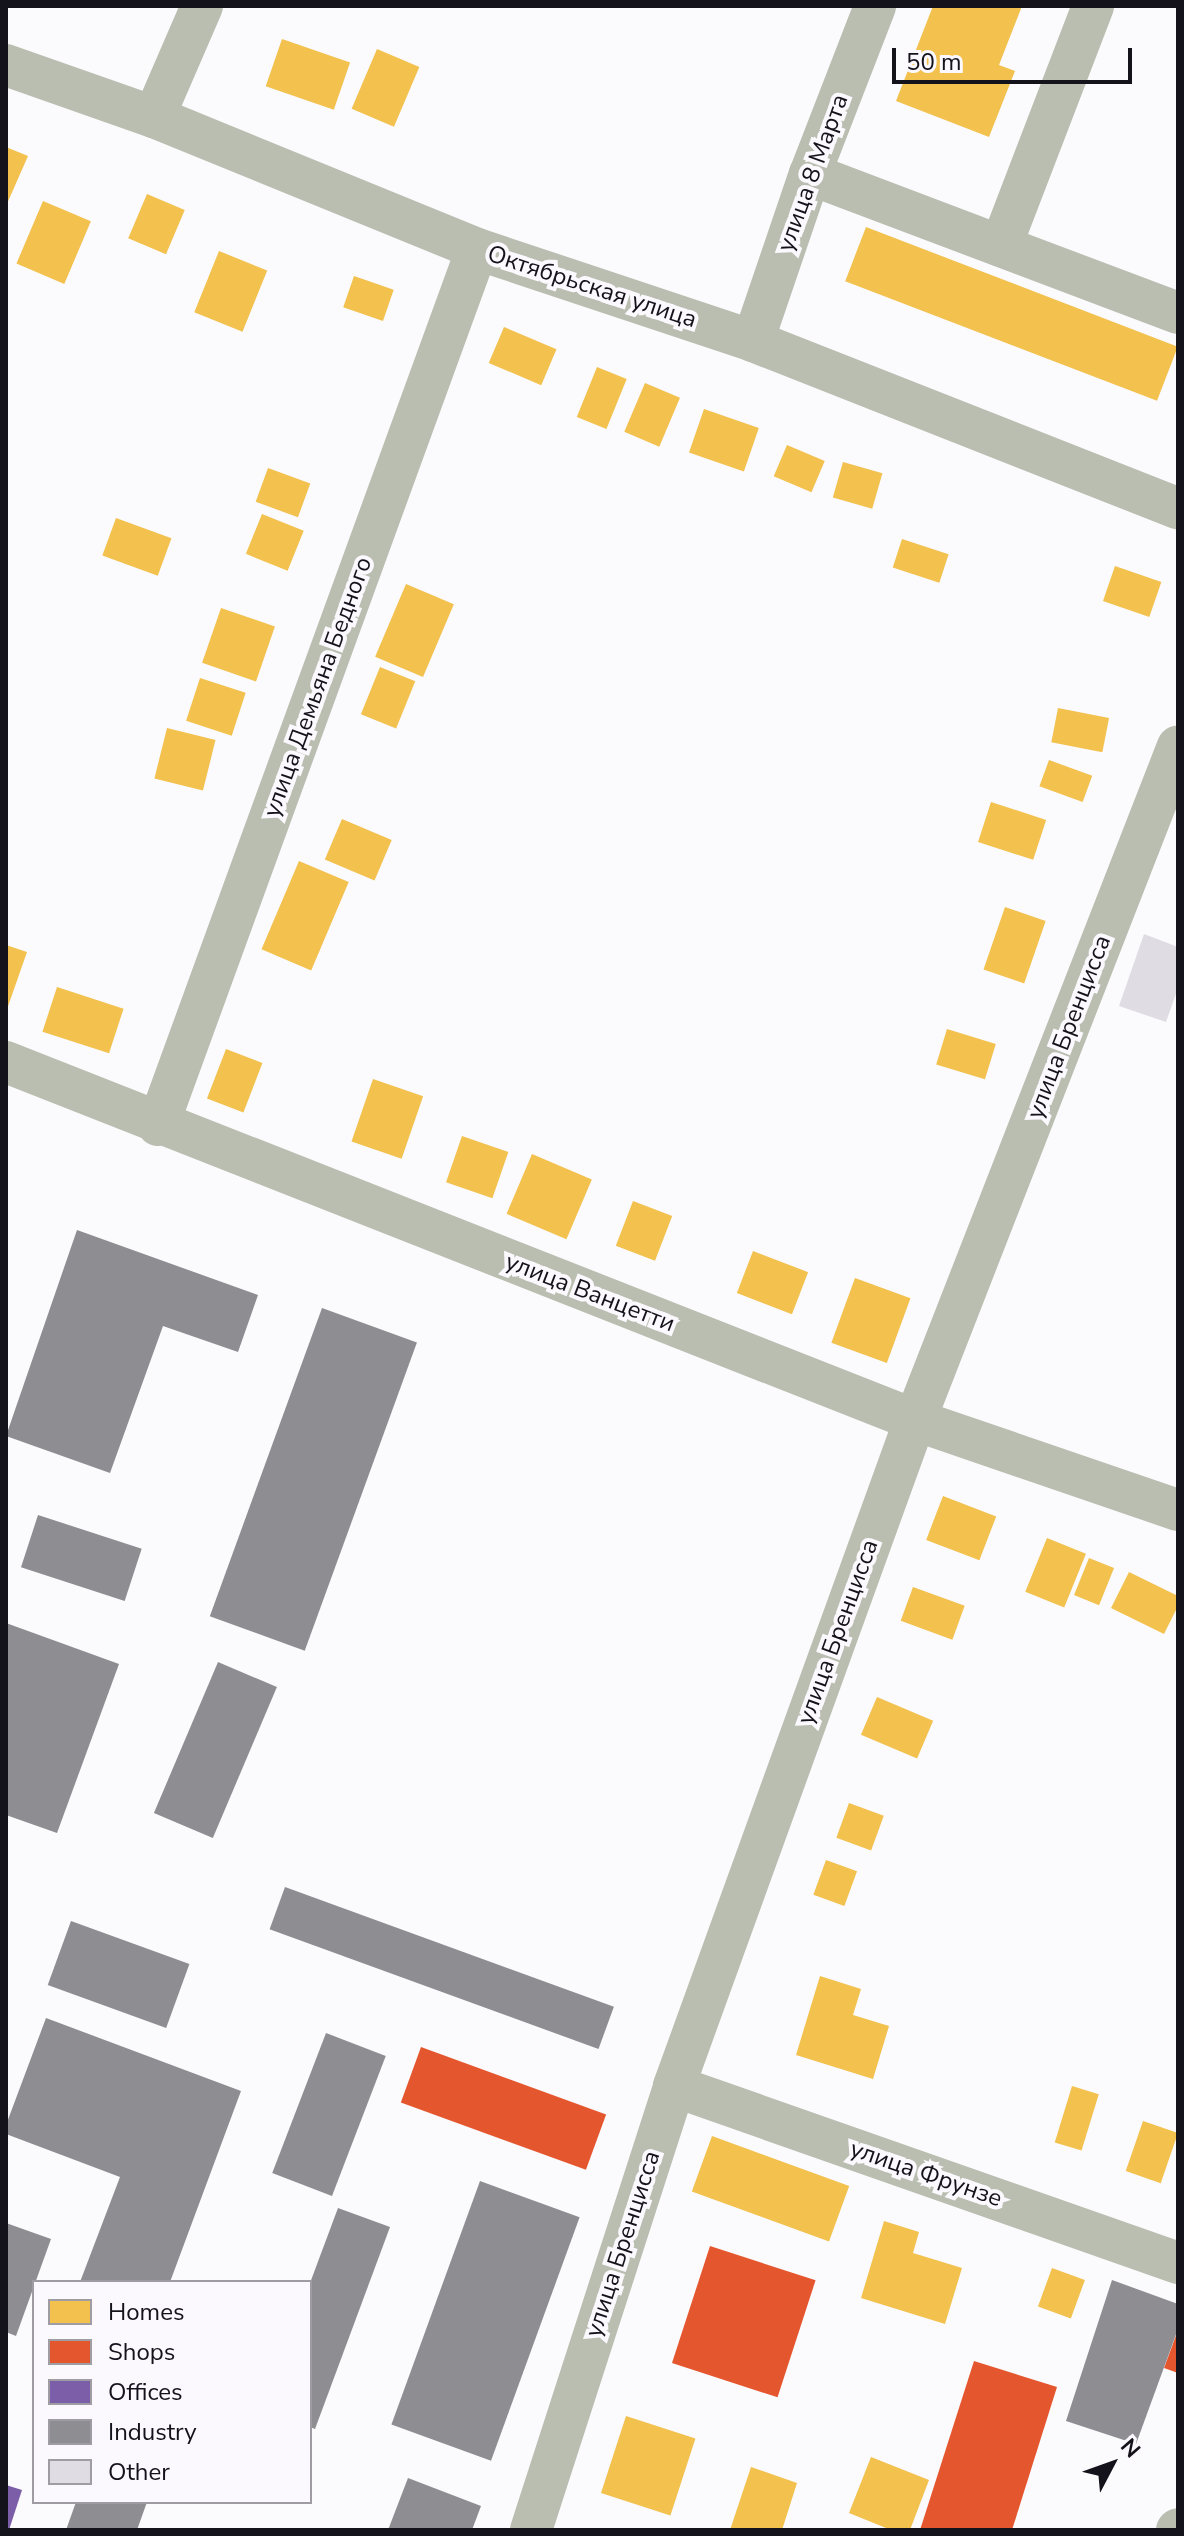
<!DOCTYPE html>
<html>
<head>
<meta charset="utf-8">
<style>
  body { margin:0 }
  #map { position:relative; width:1184px; height:2536px; overflow:hidden; background:#fbfafd; font-family:"Nunito Sans",sans-serif }
  div>[style] { position:absolute }
  [style*='--x'] { left:calc(var(--x)*1px); top:calc(var(--y)*1px); width:calc(var(--w)*1px); rotate:calc(var(--a)*1deg) }
  .homes>* { inset:0; background:#f2c14e; transform-origin:0 0 }
  .shops>* { inset:0; background:#e4572e; transform-origin:0 0 }
  .offices>* { inset:0; background:#7b5ea7 }
  .industry>* { inset:0; background:#8d8d92; transform-origin:0 0 }
  .building>* { inset:0; background:#dfdde3 }
  .minor>* { height:42px; margin:-21px; padding:0 21px; transform-origin:21px; border-radius:21px; background:#babeb1 }
  span { translate:-50% -50%; white-space:nowrap; text-align:center; line-height:1.15; -webkit-text-stroke:8px #fbf9fe; paint-order:stroke }
  .street-label { font-size:24px; color:#14121a }
  .frame { position:absolute; inset:0; border:8px solid #14121a; pointer-events:none }
  .legend { position:absolute; left:32px; top:2280px; width:280px; height:224px; box-sizing:border-box; background:#fbf9fe; border:2px solid #9f9da3; margin:0; padding:10px 14px; list-style:none; font-size:24px; color:#14121a }
  .legend li { display:flex; align-items:center; gap:16px; height:40px }
  .legend b { width:40px; border:2px solid #9f9da3 }
  .north { position:absolute; left:1072px; top:2424px; width:80px; height:80px; -webkit-text-stroke:6px #fbf9fe; paint-order:stroke; rotate:49deg; font-size:22px; font-weight:700; line-height:32px; text-align:center; color:#14121a }
  .north::after { content:''; display:block; margin:auto; width:28px; height:36px; background:#14121a; clip-path:polygon(50% 0,100% 100%,50% 72%,0 100%) }
  .scale { position:absolute; left:892px; top:48px; width:240px; height:36px; box-sizing:border-box; border:4px solid #14121a; border-top:0; padding-left:10px; font-size:24px; line-height:28px; white-space:nowrap; color:#14121a; -webkit-text-stroke:6px #fbf9fe; paint-order:stroke }
</style>
</head>
<body>
<div id="map">
  <div class="homes">
    <i style="clip-path:polygon(933px 6px,1022px 6px,999px 65px,1015px 71px,989px 137px,896px 101px)"></i>
    <i style="left:282px;top:39px;width:72px;height:50px;rotate:19deg"></i>
    <i style="left:377px;top:49px;width:46px;height:65px;rotate:23deg"></i>
    <i style="clip-path:polygon(6px 147px,28px 156px,6px 206px)"></i>
    <i style="left:147px;top:194px;width:41px;height:48px;rotate:23deg"></i>
    <i style="left:43px;top:201px;width:52px;height:68px;rotate:23deg"></i>
    <i style="left:866px;top:227px;width:334px;height:58px;rotate:21deg"></i>
    <i style="left:219px;top:251px;width:52px;height:66px;rotate:22deg"></i>
    <i style="left:354px;top:276px;width:42px;height:33px;rotate:19deg"></i>
    <i style="left:504px;top:327px;width:57px;height:39px;rotate:23deg"></i>
    <i style="left:597px;top:367px;width:32px;height:54px;rotate:22deg"></i>
    <i style="left:645px;top:383px;width:38px;height:53px;rotate:23deg"></i>
    <i style="left:704px;top:409px;width:58px;height:46px;rotate:19deg"></i>
    <i style="left:787px;top:445px;width:41px;height:34px;rotate:23deg"></i>
    <i style="left:843px;top:462px;width:41px;height:37px;rotate:16deg"></i>
    <i style="left:268px;top:468px;width:45px;height:36px;rotate:20deg"></i>
    <i style="left:262px;top:514px;width:45px;height:43px;rotate:22deg"></i>
    <i style="left:116px;top:518px;width:59px;height:40px;rotate:20deg"></i>
    <i style="left:902px;top:539px;width:49px;height:30px;rotate:18deg"></i>
    <i style="left:1115px;top:566px;width:49px;height:37px;rotate:19deg"></i>
    <i style="left:406px;top:584px;width:52px;height:79px;rotate:23deg"></i>
    <i style="left:221px;top:608px;width:57px;height:58px;rotate:19deg"></i>
    <i style="left:380px;top:667px;width:38px;height:51px;rotate:22deg"></i>
    <i style="left:200px;top:678px;width:48px;height:45px;rotate:18deg"></i>
    <i style="left:1058px;top:708px;width:52px;height:35px;rotate:11deg"></i>
    <i style="left:167px;top:728px;width:50px;height:52px;rotate:14deg"></i>
    <i style="left:1049px;top:760px;width:46px;height:28px;rotate:20deg"></i>
    <i style="left:991px;top:802px;width:58px;height:42px;rotate:18deg"></i>
    <i style="left:342px;top:819px;width:54px;height:44px;rotate:23deg"></i>
    <i style="left:299px;top:861px;width:54px;height:96px;rotate:23deg"></i>
    <i style="left:1005px;top:907px;width:43px;height:66px;rotate:19deg"></i>
    <i style="clip-path:polygon(6px 945px,27px 952px,6px 1012px)"></i>
    <i style="left:57px;top:987px;width:70px;height:47px;rotate:18deg"></i>
    <i style="left:947px;top:1029px;width:51px;height:37px;rotate:17deg"></i>
    <i style="left:226px;top:1049px;width:39px;height:53px;rotate:21deg"></i>
    <i style="left:373px;top:1079px;width:53px;height:66px;rotate:19deg"></i>
    <i style="left:462px;top:1136px;width:49px;height:49px;rotate:19deg"></i>
    <i style="left:532px;top:1154px;width:65px;height:65px;rotate:23deg"></i>
    <i style="left:633px;top:1201px;width:42px;height:48px;rotate:21deg"></i>
    <i style="left:753px;top:1251px;width:59px;height:45px;rotate:21deg"></i>
    <i style="left:855px;top:1278px;width:59px;height:69px;rotate:20deg"></i>
    <i style="left:943px;top:1496px;width:57px;height:47px;rotate:21deg"></i>
    <i style="left:1047px;top:1538px;width:42px;height:58px;rotate:22deg"></i>
    <i style="left:1089px;top:1558px;width:27px;height:40px;rotate:22deg"></i>
    <i style="clip-path:polygon(1129px 1572px,1178px 1596px,1178px 1606px,1164px 1634px,1111px 1608px)"></i>
    <i style="left:913px;top:1587px;width:55px;height:36px;rotate:20deg"></i>
    <i style="left:877px;top:1697px;width:61px;height:41px;rotate:23deg"></i>
    <i style="left:849px;top:1803px;width:37px;height:37px;rotate:20deg"></i>
    <i style="left:826px;top:1860px;width:33px;height:37px;rotate:20deg"></i>
    <i style="clip-path:polygon(820px 1976px,861px 1989px,853px 2015px,889px 2026px,873px 2079px,796px 2055px)"></i>
    <i style="left:1072px;top:2086px;width:28px;height:59px;rotate:17deg"></i>
    <i style="left:1143px;top:2121px;width:37px;height:53px;rotate:19deg"></i>
    <i style="left:712px;top:2136px;width:146px;height:59px;rotate:20deg"></i>
    <i style="clip-path:polygon(884px 2221px,919px 2232px,913px 2253px,962px 2268px,945px 2324px,861px 2298px)"></i>
    <i style="left:1052px;top:2268px;width:35px;height:41px;rotate:20deg"></i>
    <i style="left:626px;top:2416px;width:73px;height:81px;rotate:18deg"></i>
    <i style="clip-path:polygon(871px 2457px,929px 2480px,910px 2530px,891px 2530px,849px 2513px)"></i>
    <i style="clip-path:polygon(751px 2467px,797px 2483px,782px 2530px,730px 2530px)"></i>
  </div>
  <div class="shops">
    <i style="left:421px;top:2047px;width:197px;height:59px;rotate:20deg"></i>
    <i style="left:710px;top:2246px;width:111px;height:123px;rotate:18deg"></i>
    <i style="clip-path:polygon(1178px 2330px,1178px 2373px,1164px 2368px)"></i>
    <i style="clip-path:polygon(974px 2361px,1057px 2387px,1012px 2530px,920px 2530px)"></i>
  </div>
  <div class="offices">
    <i style="clip-path:polygon(6px 2485px,22px 2490px,9px 2530px,6px 2530px)"></i>
  </div>
  <div class="industry">
    <i style="clip-path:polygon(77px 1230px,258px 1295px,238px 1352px,163px 1326px,110px 1473px,6px 1436px)"></i>
    <i style="left:322px;top:1308px;width:101px;height:328px;rotate:20deg"></i>
    <i style="left:38px;top:1515px;width:109px;height:55px;rotate:18deg"></i>
    <i style="clip-path:polygon(6px 1623px,119px 1664px,57px 1833px,6px 1815px)"></i>
    <i style="left:218px;top:1662px;width:64px;height:164px;rotate:23deg"></i>
    <i style="left:285px;top:1887px;width:350px;height:45px;rotate:20deg"></i>
    <i style="left:71px;top:1921px;width:126px;height:68px;rotate:20deg"></i>
    <i style="clip-path:polygon(46px 2018px,241px 2091px,170px 2282px,80px 2282px,120px 2177px,6px 2134px,6px 2125px)"></i>
    <i style="left:326px;top:2033px;width:64px;height:150px;rotate:21deg"></i>
    <i style="left:480px;top:2181px;width:106px;height:259px;rotate:20deg"></i>
    <i style="clip-path:polygon(338px 2208px,390px 2227px,315px 2429px,310px 2427px,310px 2283px)"></i>
    <i style="clip-path:polygon(6px 2223px,51px 2239px,16px 2336px,6px 2332px)"></i>
    <i style="clip-path:polygon(1112px 2280px,1178px 2304px,1178px 2329px,1136px 2444px,1066px 2421px)"></i>
    <i style="clip-path:polygon(408px 2478px,481px 2506px,472px 2530px,388px 2530px)"></i>
    <i style="clip-path:polygon(76px 2502px,147px 2502px,137px 2530px,66px 2530px)"></i>
  </div>
  <div class="building">
    <i style="clip-path:polygon(1144px 934px,1178px 947px,1178px 988px,1166px 1022px,1119px 1006px)"></i>
  </div>
  <div class="minor">
    <i style="--x:6;--y:65;--w:157;--a:19.4"></i>
    <i style="--x:154;--y:117;--w:349;--a:22.2"></i>
    <i style="--x:477;--y:249;--w:291;--a:18.4"></i>
    <i style="--x:753;--y:341;--w:457;--a:21.5"></i>
    <i style="--x:154;--y:117;--w:121;--a:-66.6"></i>
    <i style="--x:810;--y:174;--w:393;--a:20.7"></i>
    <i style="--x:1001;--y:246;--w:257;--a:-69"></i>
    <i style="--x:753;--y:341;--w:176;--a:-71.2"></i>
    <i style="--x:810;--y:174;--w:180;--a:-68.8"></i>
    <i style="--x:6;--y:1062;--w:977;--a:21.5"></i>
    <i style="--x:915;--y:1420;--w:278;--a:18.9"></i>
    <i style="--x:158;--y:1125;--w:932;--a:-69.99"></i>
    <i style="--x:674;--y:2086;--w:534;--a:19.35"></i>
    <i style="--x:531;--y:2530;--w:466;--a:-72.1"></i>
    <i style="--x:674;--y:2086;--w:708;--a:-70.11"></i>
    <i style="--x:915;--y:1420;--w:723;--a:-68.68"></i>
    <i style="--x:1177;--y:2530;--w:1;--a:-45"></i>
  </div>
  <div class="street-label">
    <span style="left:813px;top:173px;rotate:-70deg">улица 8 Марта</span>
    <span style="left:592px;top:287px;rotate:18deg">Октябрьская улица</span>
    <span style="left:318px;top:687px;rotate:-70deg">улица Демьяна Бедного</span>
    <span style="left:1069px;top:1027px;rotate:-69deg">улица Бренцисса</span>
    <span style="left:590px;top:1293px;rotate:21deg">улица Ванцетти</span>
    <span style="left:838px;top:1632px;rotate:-70deg">улица Бренцисса</span>
    <span style="left:926px;top:2174px;rotate:19deg">улица Фрунзе</span>
    <span style="left:623px;top:2244px;rotate:-72deg">улица Бренцисса</span>
  </div>
  <div class="frame"></div>
  <ul class="legend">
  <li><b style="height:22px;background:#f2c14e"></b>Homes</li>
  <li><b style="height:22px;background:#e4572e"></b>Shops</li>
  <li><b style="height:22px;background:#7b5ea7"></b>Offices</li>
  <li><b style="height:22px;background:#8d8d92"></b>Industry</li>
  <li><b style="height:22px;background:#dfdde3"></b>Other</li>
  </ul>
  <div class="north">N</div>
  <div class="scale">50 m</div>
</div>
</body>
</html>
